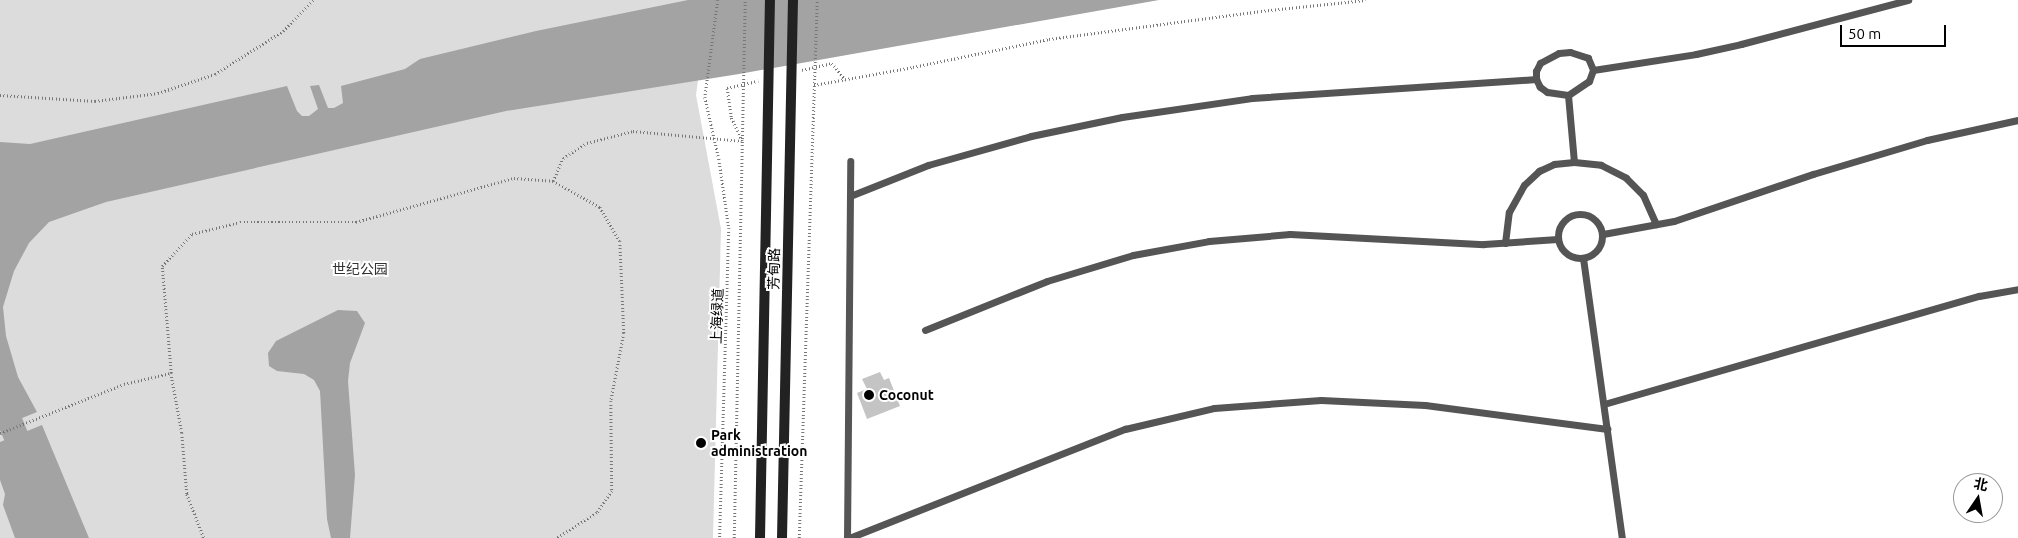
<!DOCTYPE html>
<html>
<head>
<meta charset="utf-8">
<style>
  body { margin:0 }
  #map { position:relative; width:2018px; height:538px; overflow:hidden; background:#fff; font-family:Ubuntu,"Noto Sans SC",sans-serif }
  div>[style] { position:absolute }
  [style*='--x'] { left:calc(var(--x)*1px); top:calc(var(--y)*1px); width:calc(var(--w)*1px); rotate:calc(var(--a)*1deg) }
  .green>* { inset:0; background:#dcdcdc }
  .water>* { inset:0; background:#a3a3a3 }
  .river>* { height:25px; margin:-12.5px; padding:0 12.5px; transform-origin:12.5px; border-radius:12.5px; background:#a3a3a3 }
  .building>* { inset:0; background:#c4c4c4 }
  .path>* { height:2.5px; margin-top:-1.25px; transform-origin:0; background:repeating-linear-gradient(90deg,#777 0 1px,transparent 0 3.5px) }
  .lane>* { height:7px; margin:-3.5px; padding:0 3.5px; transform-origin:3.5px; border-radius:3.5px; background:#555 }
  .lane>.ring { margin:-3.5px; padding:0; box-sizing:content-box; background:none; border:7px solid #555; border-radius:50% }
  .secondary>* { height:10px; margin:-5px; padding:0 5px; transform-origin:5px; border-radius:5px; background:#222 }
  .dots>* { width:14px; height:14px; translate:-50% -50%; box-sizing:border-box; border:2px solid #fff; border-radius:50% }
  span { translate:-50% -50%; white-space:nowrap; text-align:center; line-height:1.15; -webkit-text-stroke:4px #fff; paint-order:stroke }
  .park-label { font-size:14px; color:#333 }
  .street-label { font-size:14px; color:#000 }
  .poi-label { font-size:14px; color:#000; font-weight:700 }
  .left { translate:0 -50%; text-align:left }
  .north { position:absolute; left:1953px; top:473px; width:50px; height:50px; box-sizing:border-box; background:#fff; border:1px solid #999; border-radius:50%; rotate:12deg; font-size:14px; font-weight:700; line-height:20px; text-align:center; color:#000 }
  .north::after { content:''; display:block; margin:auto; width:18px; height:22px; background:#000; clip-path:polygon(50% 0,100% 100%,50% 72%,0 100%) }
  .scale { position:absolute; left:1840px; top:25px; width:106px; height:22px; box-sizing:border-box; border:2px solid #000; border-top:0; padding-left:6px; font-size:15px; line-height:18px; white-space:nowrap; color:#000; -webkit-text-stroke:4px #fff; paint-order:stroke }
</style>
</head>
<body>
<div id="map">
  <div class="green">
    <i style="clip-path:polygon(0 0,709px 0,696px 95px,721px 229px,713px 538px,0 538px)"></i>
  </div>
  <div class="water">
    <i style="clip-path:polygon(688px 0,1159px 0,739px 74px,506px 111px,106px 202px,49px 222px,29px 243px,14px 271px,3px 307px,6px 336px,18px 377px,37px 412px,0 427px,0 142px,30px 144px,287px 86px,297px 111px,302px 116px,309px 116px,318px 109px,310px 86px,319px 85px,328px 108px,334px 108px,343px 103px,341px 86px,405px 69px,420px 59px,536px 31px)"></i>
    <i style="clip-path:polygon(338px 310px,357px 311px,365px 323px,350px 363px,348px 381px,355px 475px,350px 538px,331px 538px,327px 519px,320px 391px,314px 380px,304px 374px,277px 371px,269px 366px,268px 353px,276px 341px)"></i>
    <i style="clip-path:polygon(42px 425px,89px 538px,15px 538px,3px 505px,5px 494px,0 480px,0 442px)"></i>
  </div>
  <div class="river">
    <i style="--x:0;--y:398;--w:74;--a:67.6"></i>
  </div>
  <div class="building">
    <i style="clip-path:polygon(880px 372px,884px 380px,889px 378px,900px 406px,867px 419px,857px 393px,867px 389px,862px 379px)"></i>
  </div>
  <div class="path">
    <i style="--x:718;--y:0;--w:98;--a:97.6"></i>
    <i style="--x:705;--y:97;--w:64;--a:77.3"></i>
    <i style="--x:719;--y:159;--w:70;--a:81.8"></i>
    <i style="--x:729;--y:228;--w:310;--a:91.7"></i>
    <i style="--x:802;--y:70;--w:31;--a:-13"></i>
    <i style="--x:832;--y:63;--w:21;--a:51"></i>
    <i style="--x:814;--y:85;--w:101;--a:-10.3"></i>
    <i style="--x:913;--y:67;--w:139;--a:-11.6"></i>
    <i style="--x:1049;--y:39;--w:214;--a:-7.5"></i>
    <i style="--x:1261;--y:11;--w:105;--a:-6"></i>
    <i style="--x:0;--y:95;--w:95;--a:3.6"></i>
    <i style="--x:95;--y:101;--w:64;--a:-7.2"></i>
    <i style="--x:158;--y:93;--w:60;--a:-18.4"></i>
    <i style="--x:215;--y:74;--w:80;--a:-32.3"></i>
    <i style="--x:283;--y:31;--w:43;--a:-45.9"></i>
    <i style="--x:553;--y:181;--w:25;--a:-67"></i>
    <i style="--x:563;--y:158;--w:28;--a:-32"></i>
    <i style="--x:587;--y:143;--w:48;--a:-14.6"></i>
    <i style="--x:633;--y:131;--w:109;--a:5.2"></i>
    <i style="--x:742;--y:141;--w:26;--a:-115"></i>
    <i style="--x:731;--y:117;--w:29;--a:-98"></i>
    <i style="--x:727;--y:88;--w:32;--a:-13"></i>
    <i style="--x:171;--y:373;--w:61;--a:79.6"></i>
    <i style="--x:182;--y:433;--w:61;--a:85.3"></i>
    <i style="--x:187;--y:494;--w:47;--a:68.9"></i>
    <i style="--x:0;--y:433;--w:133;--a:-21.6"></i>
    <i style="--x:124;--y:384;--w:48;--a:-13.2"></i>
    <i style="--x:171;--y:373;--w:107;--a:-94.8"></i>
    <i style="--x:162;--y:266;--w:44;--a:-46.8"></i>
    <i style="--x:192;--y:234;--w:49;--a:-14"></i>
    <i style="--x:240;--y:222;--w:116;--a:0"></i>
    <i style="--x:356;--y:222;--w:164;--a:-15.6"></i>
    <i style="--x:514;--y:178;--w:39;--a:4"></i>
    <i style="--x:553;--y:181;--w:54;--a:29"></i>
    <i style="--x:600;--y:207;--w:39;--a:60"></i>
    <i style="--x:620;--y:241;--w:92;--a:87.5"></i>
    <i style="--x:624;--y:333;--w:69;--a:100.8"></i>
    <i style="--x:611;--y:401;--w:90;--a:89.4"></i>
    <i style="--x:612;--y:491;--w:27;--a:124"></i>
    <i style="--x:597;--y:513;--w:47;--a:148"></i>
    <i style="--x:734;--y:538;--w:538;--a:-88.83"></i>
    <i style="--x:799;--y:538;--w:538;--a:-88.08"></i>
  </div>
  <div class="lane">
    <i style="--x:1570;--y:52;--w:19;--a:18"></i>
    <i style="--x:1588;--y:58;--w:13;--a:67"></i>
    <i style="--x:1593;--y:70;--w:12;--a:110"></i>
    <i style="--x:1589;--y:81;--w:25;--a:146"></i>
    <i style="--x:1568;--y:95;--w:21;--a:-172"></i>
    <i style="--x:1547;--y:92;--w:9;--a:-144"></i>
    <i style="--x:1540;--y:87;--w:9;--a:-117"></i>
    <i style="--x:1536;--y:79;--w:8;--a:-90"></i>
    <i style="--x:1536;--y:71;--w:9;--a:-63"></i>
    <i style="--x:1540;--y:63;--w:21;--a:-28"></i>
    <i style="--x:1559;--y:53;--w:11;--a:-5"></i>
    <i style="--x:1593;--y:70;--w:104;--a:-8.8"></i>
    <i style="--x:1696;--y:54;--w:46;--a:-12.5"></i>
    <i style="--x:1741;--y:44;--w:173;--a:-14.8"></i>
    <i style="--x:1568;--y:95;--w:67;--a:84.9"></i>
    <i style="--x:850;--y:196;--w:84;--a:-21.7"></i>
    <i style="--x:928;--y:165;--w:107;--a:-15.7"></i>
    <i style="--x:1031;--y:136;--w:93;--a:-11.8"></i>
    <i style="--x:1122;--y:117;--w:131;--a:-8.3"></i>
    <i style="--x:1252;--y:98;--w:285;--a:-3.8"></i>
    <i class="ring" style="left:1558px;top:214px;width:37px;height:37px"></i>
    <i style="--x:1603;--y:234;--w:72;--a:-10.4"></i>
    <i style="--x:1674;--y:221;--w:147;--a:-18.7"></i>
    <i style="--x:1813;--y:174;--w:119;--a:-16.6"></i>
    <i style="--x:1927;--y:140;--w:93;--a:-12.4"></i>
    <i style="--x:1505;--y:243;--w:31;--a:-83"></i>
    <i style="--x:1509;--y:212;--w:31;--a:-61"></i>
    <i style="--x:1524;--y:185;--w:21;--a:-43"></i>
    <i style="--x:1539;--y:171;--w:17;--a:-25"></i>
    <i style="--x:1554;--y:164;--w:20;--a:-6"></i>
    <i style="--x:1574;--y:162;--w:27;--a:6"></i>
    <i style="--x:1601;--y:165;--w:28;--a:27"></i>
    <i style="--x:1626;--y:178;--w:24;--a:45"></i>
    <i style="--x:1643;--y:195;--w:32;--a:66"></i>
    <i style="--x:1583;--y:258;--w:283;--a:82.1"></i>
    <i style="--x:925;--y:330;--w:131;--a:-21.9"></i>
    <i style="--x:1047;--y:281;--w:90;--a:-16.8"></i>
    <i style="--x:1133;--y:255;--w:77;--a:-10.4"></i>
    <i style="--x:1209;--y:241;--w:81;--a:-4.9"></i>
    <i style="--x:1290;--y:234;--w:194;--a:3"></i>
    <i style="--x:1484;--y:244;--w:74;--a:-3.9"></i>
    <i style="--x:1604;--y:404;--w:390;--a:-16.1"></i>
    <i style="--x:1979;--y:296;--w:40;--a:-10"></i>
    <i style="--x:847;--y:538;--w:377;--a:-89.5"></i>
    <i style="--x:849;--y:538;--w:297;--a:-21.6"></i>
    <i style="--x:1125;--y:429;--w:91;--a:-13.3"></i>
    <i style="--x:1214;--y:408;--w:107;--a:-4.3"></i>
    <i style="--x:1321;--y:400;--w:104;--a:2.8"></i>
    <i style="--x:1425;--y:405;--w:184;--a:7.5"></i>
  </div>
  <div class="secondary">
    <i style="--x:760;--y:538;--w:538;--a:-88.94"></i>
    <i style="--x:782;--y:538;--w:538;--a:-88.83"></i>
  </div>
  <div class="dots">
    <i style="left:869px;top:395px;background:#000"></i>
    <i style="left:701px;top:443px;background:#000"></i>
  </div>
  <div class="park-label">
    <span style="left:360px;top:269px">世纪公园</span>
  </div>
  <div class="street-label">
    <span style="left:774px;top:269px;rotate:-89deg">芳甸路</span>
    <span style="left:717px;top:316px;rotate:-88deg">上海绿道</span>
  </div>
  <div class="poi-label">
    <span class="left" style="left:879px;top:395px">Coconut</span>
    <span class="left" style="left:711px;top:443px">Park<br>administration</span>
  </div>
  <div class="north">北</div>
  <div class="scale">50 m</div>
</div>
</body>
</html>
